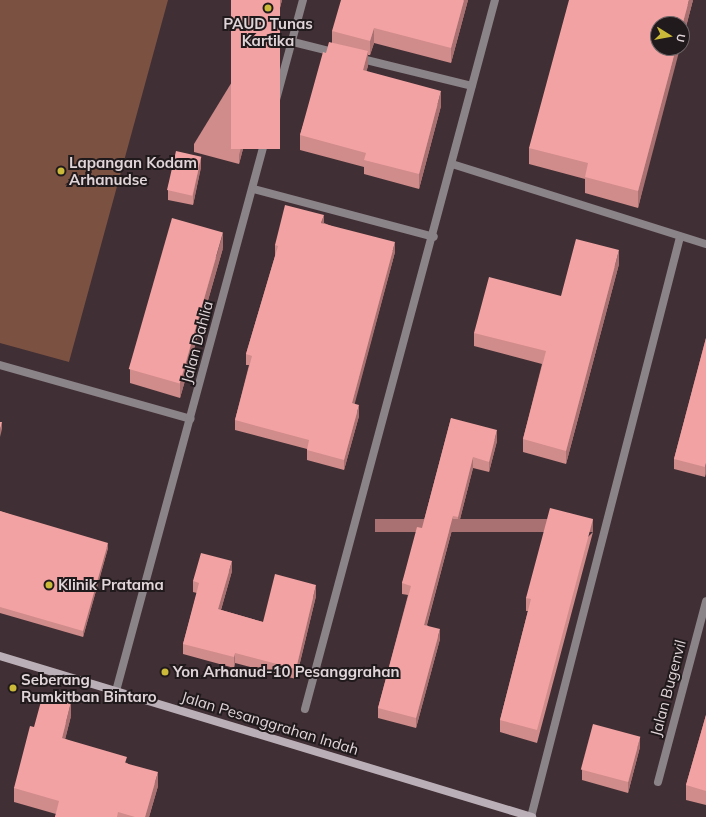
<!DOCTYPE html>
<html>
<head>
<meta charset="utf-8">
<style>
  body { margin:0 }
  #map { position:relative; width:706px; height:817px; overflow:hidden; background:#402f34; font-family:Mulish,sans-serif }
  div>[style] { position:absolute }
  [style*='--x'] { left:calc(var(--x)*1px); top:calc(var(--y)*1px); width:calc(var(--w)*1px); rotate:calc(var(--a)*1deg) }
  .green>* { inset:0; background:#7b5142 }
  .lane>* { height:8px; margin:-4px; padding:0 4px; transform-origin:4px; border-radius:4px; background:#8a8388 }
  .street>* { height:8px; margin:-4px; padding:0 4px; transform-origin:4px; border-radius:4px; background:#8a8388 }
  .secondary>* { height:8px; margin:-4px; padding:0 4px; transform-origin:4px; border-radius:4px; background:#bbafb7 }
  .wall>* { inset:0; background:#d08b8b }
  .shaded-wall>* { inset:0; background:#a97171; transform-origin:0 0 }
  .building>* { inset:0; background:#f2a2a2; transform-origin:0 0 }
  .dots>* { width:11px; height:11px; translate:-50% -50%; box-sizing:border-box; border:2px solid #211a1c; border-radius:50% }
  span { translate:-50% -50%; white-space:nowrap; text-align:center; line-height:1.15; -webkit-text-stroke:4px #211a1c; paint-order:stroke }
  .poi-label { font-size:15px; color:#e0d5d8; font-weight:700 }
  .left { translate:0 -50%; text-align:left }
  .street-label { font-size:15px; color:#e0d5d8 }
  .north { position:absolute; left:650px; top:16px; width:40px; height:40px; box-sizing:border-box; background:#211a1c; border:1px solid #6d6567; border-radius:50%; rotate:101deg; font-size:11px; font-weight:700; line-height:16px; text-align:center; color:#e0d5d8 }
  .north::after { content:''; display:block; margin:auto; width:14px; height:18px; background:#cbba39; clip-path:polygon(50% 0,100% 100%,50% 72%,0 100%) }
</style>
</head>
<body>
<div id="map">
  <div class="green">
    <i style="clip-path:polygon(0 0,168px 0,69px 362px,0 343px)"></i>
  </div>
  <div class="lane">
    <i style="--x:0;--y:365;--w:198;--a:15.8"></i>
    <i style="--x:116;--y:691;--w:716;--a:-74.86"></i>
  </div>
  <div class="street">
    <i style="--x:293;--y:42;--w:45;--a:14"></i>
    <i style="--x:358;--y:58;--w:117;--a:13.8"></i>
    <i style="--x:452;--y:164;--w:266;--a:17.5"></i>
    <i style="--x:254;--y:189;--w:186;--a:14.9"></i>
    <i style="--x:305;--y:709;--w:734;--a:-75"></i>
    <i style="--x:658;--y:782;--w:187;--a:-75.1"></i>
    <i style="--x:531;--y:817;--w:599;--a:-75.59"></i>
  </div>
  <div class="secondary">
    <i style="--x:0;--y:656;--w:556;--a:16.84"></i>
  </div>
  <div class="wall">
    <i style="clip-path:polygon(282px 0,239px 164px,194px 152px,194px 144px)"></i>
    <i style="clip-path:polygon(468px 0,451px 63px,374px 43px,370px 55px,368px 55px,368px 66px,366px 71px,441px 106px,419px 189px,364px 174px,364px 167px,300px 150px,300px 135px,326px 53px,332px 43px,332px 31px)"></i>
    <i style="clip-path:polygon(693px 0,682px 42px,682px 24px,638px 208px,585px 193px,585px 179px,529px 164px,529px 148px)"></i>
    <i style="clip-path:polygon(201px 167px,193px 205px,168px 200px,168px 190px)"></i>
    <i style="clip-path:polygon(324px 223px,395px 252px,354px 404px,359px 416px,344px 470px,307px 460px,307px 449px,235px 430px,235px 420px,249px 365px,246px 365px,246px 354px,275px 256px,275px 245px)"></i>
    <i style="clip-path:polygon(223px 248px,180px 398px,130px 383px,130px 369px)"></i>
    <i style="clip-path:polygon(619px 264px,566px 464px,523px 452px,523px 439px,542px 364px,474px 346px,474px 333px,561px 296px)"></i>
    <i style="clip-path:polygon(706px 338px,705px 477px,674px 469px,674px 459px)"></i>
    <i style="clip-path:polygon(451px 418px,497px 441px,489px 472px,473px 468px,458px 527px,453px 526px,427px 625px,440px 639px,416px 728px,378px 718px,378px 708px,408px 595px,402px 594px,402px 583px,422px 528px)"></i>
    <i style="clip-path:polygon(0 511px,108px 548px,83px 637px,0 613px)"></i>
    <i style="clip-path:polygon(593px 532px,537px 743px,500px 732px,500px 720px,528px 611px,526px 611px,526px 598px)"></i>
    <i style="clip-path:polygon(232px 571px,221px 610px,263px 622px,316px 596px,296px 679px,235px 663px,234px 668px,183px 654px,183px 644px,197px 593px,193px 592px,193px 581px)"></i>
    <i style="clip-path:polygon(706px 715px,706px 805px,686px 800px,686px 785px)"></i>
    <i style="clip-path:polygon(71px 716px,65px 739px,127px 763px,158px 786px,149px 817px,55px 817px,56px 814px,14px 802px,14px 788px)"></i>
    <i style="clip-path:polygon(640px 747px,628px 793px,582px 780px,582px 770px)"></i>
  </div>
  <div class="shaded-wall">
    <i style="clip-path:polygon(280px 0,282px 0,239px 164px,239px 155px)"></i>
    <i style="clip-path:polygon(464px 0,468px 0,451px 63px,451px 48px)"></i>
    <i style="clip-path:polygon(689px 0,693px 0,682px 42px,682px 26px)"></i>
    <i style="clip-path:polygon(374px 28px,374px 43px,370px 55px,370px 41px)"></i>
    <i style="clip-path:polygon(676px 48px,680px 48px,638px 208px,638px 191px)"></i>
    <i style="clip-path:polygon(368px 51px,368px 66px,363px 85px,363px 70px)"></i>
    <i style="clip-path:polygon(441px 91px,441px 106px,419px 189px,419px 174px)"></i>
    <i style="clip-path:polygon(201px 157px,201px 167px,193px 205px,193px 195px)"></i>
    <i style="clip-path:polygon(324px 215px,324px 225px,321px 223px)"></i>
    <i style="clip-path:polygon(223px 233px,223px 248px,180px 398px,180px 383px)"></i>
    <i style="clip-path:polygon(395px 242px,395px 252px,352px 414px,352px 403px)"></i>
    <i style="clip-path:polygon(619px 250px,619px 264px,566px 464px,566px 451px)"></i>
    <i style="clip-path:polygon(359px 405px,359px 416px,344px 470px,344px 460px)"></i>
    <i style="clip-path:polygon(2px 422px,2px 429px,0 437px,0 430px)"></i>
    <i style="clip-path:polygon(497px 430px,497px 441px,489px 472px,489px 462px)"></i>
    <i style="clip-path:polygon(473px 457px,473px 468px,458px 527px,458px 517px)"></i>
    <i style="clip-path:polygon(706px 463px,706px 474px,705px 477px,705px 467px)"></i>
    <i style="clip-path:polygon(453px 516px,453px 526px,424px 635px,424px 625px)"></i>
    <i style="left:593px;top:519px;width:13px;height:218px;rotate:90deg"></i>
    <i style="clip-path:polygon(108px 543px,108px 548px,83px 637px,83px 631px)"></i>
    <i style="clip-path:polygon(232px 561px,232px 571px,218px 620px,218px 609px)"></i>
    <i style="clip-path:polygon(316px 585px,316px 596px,296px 679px,296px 669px)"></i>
    <i style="clip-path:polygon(440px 629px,440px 639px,416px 728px,416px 718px)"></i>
    <i style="clip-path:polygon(235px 653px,235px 663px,234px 668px,234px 657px)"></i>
    <i style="clip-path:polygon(71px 702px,71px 716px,62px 752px,62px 738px)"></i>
    <i style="clip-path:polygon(640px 737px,640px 747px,628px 793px,628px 782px)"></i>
    <i style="clip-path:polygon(158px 772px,158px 786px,149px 817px,145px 817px)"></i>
  </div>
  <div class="building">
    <i style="left:231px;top:0;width:49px;height:149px"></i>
    <i style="clip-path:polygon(341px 0,464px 0,451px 48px,374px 28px,370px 41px,332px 31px)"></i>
    <i style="clip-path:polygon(569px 0,689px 0,682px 26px,682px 24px,658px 24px,658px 48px,676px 48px,638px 191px,585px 177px,588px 163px,529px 148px)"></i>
    <i style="clip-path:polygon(329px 42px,368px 51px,363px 70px,441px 91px,419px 174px,364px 160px,366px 153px,300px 135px,323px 52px,326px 53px)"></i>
    <i style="left:176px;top:151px;width:26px;height:40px;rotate:13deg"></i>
    <i style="clip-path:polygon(285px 205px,324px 215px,321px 223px,395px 242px,352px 403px,359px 405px,344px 460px,307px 450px,309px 440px,235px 420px,252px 356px,246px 354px,278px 246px,275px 245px)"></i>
    <i style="left:172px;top:218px;width:53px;height:157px;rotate:16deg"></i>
    <i style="clip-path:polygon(576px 239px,619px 250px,566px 451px,523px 439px,546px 351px,474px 333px,489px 277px,561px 296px)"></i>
    <i style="clip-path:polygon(706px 338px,706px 463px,705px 467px,674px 459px)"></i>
    <i style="clip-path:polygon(451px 418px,497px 430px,489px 462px,473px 457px,458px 517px,453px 516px,424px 625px,440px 629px,416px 718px,378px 708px,411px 586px,402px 583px,417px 527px,422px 528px)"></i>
    <i style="clip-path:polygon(0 422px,2px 422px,0 430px)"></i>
    <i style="clip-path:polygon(550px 508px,593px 519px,537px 730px,500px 720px,531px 599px,526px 598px)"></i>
    <i style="clip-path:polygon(0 511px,108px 543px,83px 631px,0 607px)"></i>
    <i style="clip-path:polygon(201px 553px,232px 561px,218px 609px,263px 622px,275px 574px,316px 585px,296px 669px,235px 653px,234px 657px,183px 644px,199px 583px,193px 581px)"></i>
    <i style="clip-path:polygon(43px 694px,71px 702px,62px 738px,127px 757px,125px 763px,158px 772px,145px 817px,135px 817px,118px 812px,117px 817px,55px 817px,59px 801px,14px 788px,30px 726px,34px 727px)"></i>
    <i style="clip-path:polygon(706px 715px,706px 791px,686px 785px)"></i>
    <i style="left:593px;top:724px;width:49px;height:47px;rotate:15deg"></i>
  </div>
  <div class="dots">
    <i style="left:268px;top:8px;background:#cbba39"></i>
    <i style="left:61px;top:171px;background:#cbba39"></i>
    <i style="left:49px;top:585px;background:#cbba39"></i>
    <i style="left:165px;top:672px;background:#cbba39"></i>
    <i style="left:13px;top:688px;background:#cbba39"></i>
  </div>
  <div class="poi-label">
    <span style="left:268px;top:32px">PAUD Tunas<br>Kartika</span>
    <span class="left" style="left:69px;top:171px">Lapangan Kodam<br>Arhanudse</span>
    <span class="left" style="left:58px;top:585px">Klinik Pratama</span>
    <span class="left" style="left:173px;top:672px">Yon Arhanud-10 Pesanggrahan</span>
    <span class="left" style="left:21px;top:688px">Seberang<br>Rumkitban Bintaro</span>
  </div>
  <div class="street-label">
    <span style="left:197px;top:342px;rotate:-75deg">Jalan Dahlia</span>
    <span style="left:668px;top:688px;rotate:-75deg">Jalan Bugenvil</span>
    <span style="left:270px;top:723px;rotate:17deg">Jalan Pesanggrahan Indah</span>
  </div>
  <div class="north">U</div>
</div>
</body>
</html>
